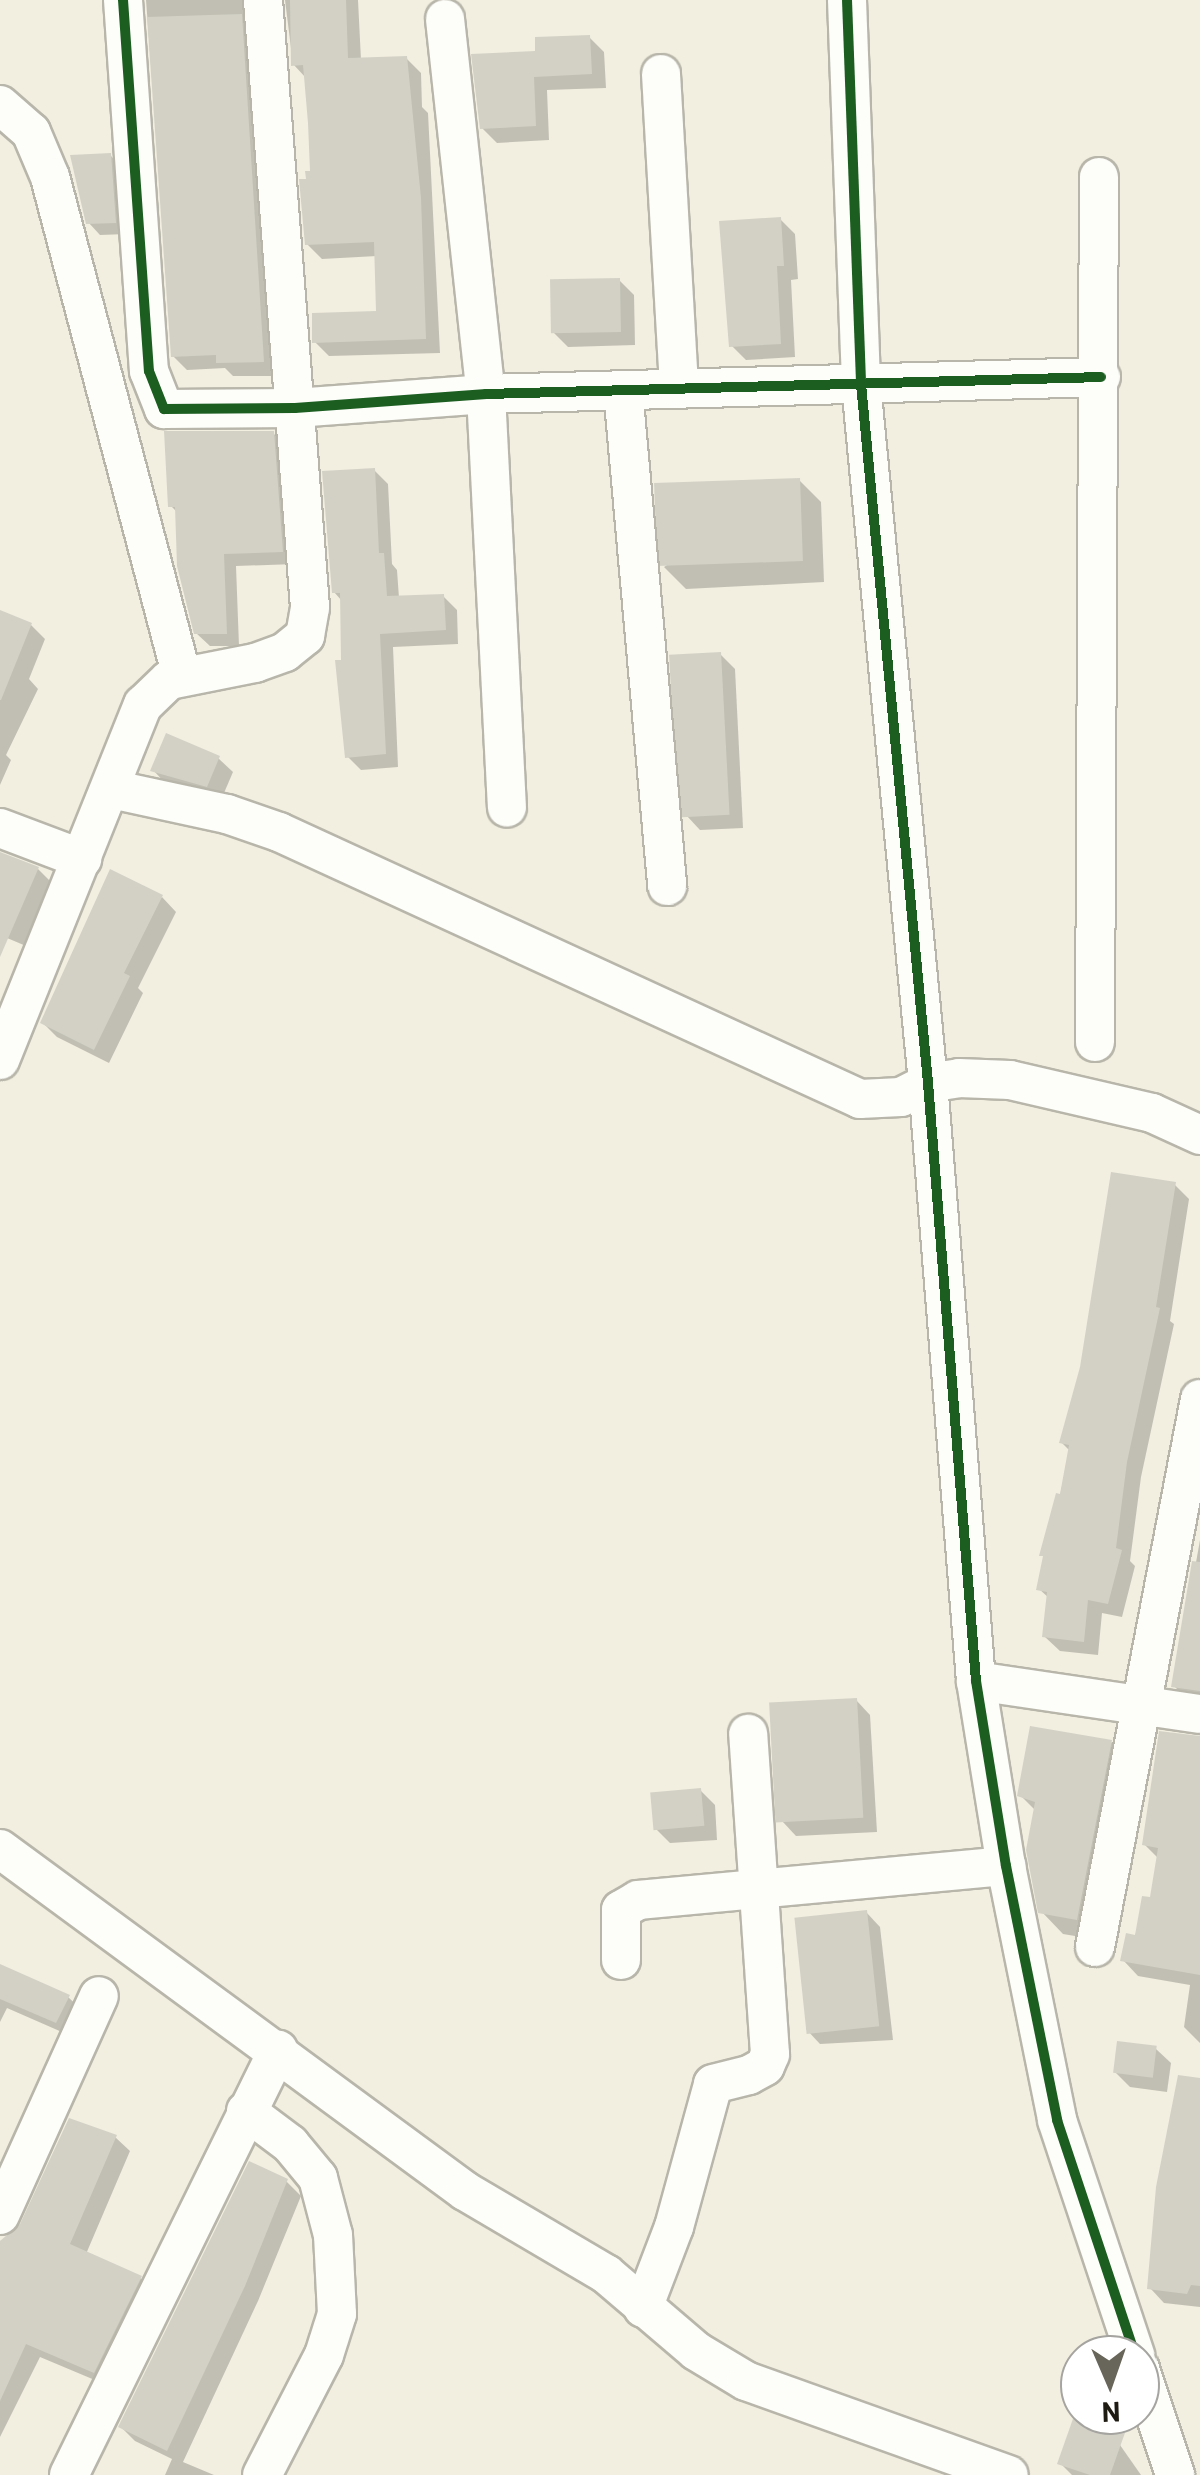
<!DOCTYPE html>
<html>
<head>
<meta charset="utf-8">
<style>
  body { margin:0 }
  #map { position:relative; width:1200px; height:2475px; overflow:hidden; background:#f2efe0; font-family:Barlow,sans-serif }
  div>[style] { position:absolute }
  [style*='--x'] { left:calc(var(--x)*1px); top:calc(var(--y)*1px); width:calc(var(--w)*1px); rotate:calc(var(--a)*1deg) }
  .shadow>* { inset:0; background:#0003 }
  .building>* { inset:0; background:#d3d1c6; transform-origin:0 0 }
  .roads { filter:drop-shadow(2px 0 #b8b6aa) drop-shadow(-2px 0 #b8b6aa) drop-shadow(0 2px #b8b6aa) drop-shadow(0 -2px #b8b6aa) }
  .minor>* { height:38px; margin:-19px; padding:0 19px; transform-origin:19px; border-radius:19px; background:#fdfdfa }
  .cycleway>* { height:10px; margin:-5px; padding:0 5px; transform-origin:5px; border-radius:5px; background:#1b5e20 }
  span { translate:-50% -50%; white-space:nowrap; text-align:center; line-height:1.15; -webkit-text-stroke:10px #fff; paint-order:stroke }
  .north { position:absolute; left:1060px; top:2335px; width:100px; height:100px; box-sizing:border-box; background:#fff; border:2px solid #a5a4a0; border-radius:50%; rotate:178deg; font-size:28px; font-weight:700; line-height:40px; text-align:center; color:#1e1c12 }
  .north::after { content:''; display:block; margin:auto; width:35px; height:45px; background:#68665a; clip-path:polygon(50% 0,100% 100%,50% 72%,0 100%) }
</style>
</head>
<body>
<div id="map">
  <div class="shadow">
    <i style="clip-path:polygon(146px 0,256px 0,278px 376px,233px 376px,225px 368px,187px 370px,173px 356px)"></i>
    <i style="clip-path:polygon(285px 0,358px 0,361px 60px,406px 58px,421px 73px,422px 107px,428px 113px,440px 353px,329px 356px,315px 342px,379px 313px,377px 256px,322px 259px,307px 244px,308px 181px,313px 174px,306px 78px,293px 64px)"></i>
    <i style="clip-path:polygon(589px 37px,604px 52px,606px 88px,547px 90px,549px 140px,497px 143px,482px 128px,538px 53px)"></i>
    <i style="clip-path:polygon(110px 155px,123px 168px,127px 234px,100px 235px,88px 222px)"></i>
    <i style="clip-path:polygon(780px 219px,795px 234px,798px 279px,791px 280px,795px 357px,746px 360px,731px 345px)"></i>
    <i style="clip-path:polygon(619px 280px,634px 295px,635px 345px,568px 347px,553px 332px)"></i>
    <i style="clip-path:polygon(273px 433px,286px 446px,295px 564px,236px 566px,239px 646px,210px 646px,196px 633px,178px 513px,171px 506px)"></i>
    <i style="clip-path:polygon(374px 470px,388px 484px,392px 564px,397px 570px,399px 598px,443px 596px,457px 610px,458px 644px,393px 647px,398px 767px,361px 770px,347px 756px,342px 601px,334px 592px)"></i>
    <i style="clip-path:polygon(799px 480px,821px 502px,824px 582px,686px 589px,664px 567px)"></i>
    <i style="clip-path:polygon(0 612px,31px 625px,45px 639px,29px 679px,38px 689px,6px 755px,11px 760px,0 785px)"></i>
    <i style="clip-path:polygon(720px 654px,735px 669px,743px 828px,700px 830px,686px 815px)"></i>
    <i style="clip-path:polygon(218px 758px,233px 772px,221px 800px,167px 785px,153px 770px)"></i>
    <i style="clip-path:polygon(0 855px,38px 869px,52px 883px,26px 946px,0 935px)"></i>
    <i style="clip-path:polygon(162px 897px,176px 912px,138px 988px,143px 993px,109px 1063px,57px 1037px,43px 1023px)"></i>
    <i style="clip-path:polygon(1175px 1185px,1189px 1199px,1170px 1321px,1174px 1324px,1141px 1477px,1130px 1561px,1135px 1566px,1122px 1617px,1102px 1613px,1098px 1655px,1060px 1651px,1045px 1637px,1049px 1598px,1039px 1589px,1070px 1451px,1062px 1443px)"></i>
    <i style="clip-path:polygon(1200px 1540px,1200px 1704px,1189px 1701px,1174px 1686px)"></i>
    <i style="clip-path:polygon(856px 1700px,870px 1715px,877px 1832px,796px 1836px,782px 1821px)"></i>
    <i style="clip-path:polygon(1200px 1741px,1200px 2043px,1184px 2027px,1190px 1985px,1138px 1976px,1123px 1960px,1152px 1900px,1159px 1859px,1144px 1844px)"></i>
    <i style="clip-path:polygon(1111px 1742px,1133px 1764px,1099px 1940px,1063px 1934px,1041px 1911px,1036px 1811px,1020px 1795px)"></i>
    <i style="clip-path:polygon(700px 1790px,715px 1805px,717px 1840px,670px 1843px,656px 1829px)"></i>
    <i style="clip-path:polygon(866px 1912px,880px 1927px,893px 2040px,820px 2044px,806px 2029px)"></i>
    <i style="clip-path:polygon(0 1966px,68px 1997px,83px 2011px,71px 2036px,7px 2008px,0 2022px)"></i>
    <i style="clip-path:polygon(1156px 2049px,1171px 2063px,1167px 2092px,1130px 2087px,1115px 2072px)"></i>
    <i style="clip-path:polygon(1200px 2081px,1200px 2307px,1164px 2303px,1150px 2288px)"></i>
    <i style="clip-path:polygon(115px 2137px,130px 2151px,86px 2254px,140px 2278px,155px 2292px,109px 2386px,40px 2357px,0 2437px,0 2241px,14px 2236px)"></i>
    <i style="clip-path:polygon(286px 2181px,301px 2196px,258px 2301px,183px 2462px,214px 2475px,165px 2475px,172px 2459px,135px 2441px,121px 2427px)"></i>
    <i style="clip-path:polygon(1120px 2445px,1141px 2475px,1072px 2475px,1060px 2463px)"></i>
  </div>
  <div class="building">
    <i style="clip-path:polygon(290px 0,346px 0,348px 58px,407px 56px,421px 198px,426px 339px,312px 343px,312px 313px,376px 311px,374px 242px,305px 245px,299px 179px,306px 179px,305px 171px,310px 171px,308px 123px,303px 65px,291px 66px)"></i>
    <i style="clip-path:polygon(242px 14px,264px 362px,216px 363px,216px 355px,171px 357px,147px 17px)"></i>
    <i style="clip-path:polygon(590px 35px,592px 74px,534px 77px,536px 126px,480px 129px,471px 54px,535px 51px,535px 37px)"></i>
    <i style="clip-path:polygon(111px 153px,116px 223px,86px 224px,70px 155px)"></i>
    <i style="clip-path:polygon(781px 217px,784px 266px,777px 266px,781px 344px,729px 347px,719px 221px)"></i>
    <i style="left:620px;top:278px;width:54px;height:70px;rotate:89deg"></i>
    <i style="clip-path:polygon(164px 431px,274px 431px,283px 552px,224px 554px,227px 634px,194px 634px,177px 566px,175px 507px,168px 507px)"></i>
    <i style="clip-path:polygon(375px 468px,379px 553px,384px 553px,387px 596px,444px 594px,446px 630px,380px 634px,386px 754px,345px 758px,335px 660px,341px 660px,340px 593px,332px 593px,322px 471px)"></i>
    <i style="left:800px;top:478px;width:83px;height:146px;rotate:88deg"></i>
    <i style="clip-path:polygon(0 610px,32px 623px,1px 700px,0 700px)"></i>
    <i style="left:721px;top:652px;width:163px;height:52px;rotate:87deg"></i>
    <i style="clip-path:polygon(166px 733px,220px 756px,207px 787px,150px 771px)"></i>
    <i style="clip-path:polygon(0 852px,39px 867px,0 957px)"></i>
    <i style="clip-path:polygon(110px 869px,163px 895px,124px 973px,130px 976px,94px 1050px,40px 1023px)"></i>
    <i style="clip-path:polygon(1111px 1172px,1176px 1182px,1156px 1307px,1160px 1308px,1127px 1462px,1116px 1548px,1122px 1550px,1108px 1604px,1088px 1600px,1084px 1642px,1042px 1637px,1047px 1592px,1036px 1590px,1043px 1556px,1039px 1556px,1056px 1493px,1060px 1494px,1069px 1445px,1059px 1443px,1080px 1367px)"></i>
    <i style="clip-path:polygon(1192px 1561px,1200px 1562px,1200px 1691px,1171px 1687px)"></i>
    <i style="left:857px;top:1698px;width:120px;height:88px;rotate:87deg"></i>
    <i style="clip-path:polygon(1030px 1726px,1112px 1740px,1077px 1920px,1038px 1913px,1026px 1850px,1035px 1802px,1017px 1796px)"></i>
    <i style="clip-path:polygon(1159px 1731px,1200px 1736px,1200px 1975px,1120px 1961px,1126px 1933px,1135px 1935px,1142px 1896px,1150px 1897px,1158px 1848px,1142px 1845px)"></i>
    <i style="left:701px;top:1788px;width:38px;height:51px;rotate:85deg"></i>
    <i style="left:867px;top:1910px;width:117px;height:73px;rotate:84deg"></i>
    <i style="clip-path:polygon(0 1964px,70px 1995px,56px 2023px,0 1999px)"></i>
    <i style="left:1117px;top:2041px;width:40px;height:32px;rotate:7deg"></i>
    <i style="clip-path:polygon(1178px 2075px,1200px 2078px,1200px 2286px,1191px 2285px,1187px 2294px,1147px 2289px,1156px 2187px)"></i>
    <i style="clip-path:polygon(69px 2118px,117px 2135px,70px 2244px,142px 2276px,94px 2373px,26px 2344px,0 2401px,0 2241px,20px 2224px)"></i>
    <i style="clip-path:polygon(249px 2161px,288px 2179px,245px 2286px,167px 2451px,118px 2427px)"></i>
    <i style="clip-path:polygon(1075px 2413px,1126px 2430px,1110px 2475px,1090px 2475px,1057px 2464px)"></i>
  </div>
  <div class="roads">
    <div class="minor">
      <i style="--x:123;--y:0;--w:372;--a:86"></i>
      <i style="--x:149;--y:371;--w:41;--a:68.5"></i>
      <i style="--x:164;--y:409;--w:131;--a:-0.4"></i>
      <i style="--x:295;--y:408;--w:192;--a:-4.2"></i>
      <i style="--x:486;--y:394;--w:615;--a:-1.58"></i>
      <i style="--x:847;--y:0;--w:384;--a:87.9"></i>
      <i style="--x:861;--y:384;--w:702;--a:84.52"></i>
      <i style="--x:928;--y:1083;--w:600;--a:85.41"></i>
      <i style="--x:976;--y:1681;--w:187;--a:80.8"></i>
      <i style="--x:1006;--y:1866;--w:259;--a:78.6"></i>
      <i style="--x:1057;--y:2120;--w:248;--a:71.6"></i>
      <i style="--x:445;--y:19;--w:377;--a:83.8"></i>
      <i style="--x:486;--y:394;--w:414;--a:87.1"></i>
      <i style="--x:661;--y:74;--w:315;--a:86.7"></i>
      <i style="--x:0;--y:105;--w:41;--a:41.1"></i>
      <i style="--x:31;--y:132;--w:49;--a:67.1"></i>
      <i style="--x:50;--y:177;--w:517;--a:75.21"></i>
      <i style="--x:623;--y:390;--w:498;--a:84.9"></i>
      <i style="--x:111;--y:789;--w:119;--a:12.2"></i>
      <i style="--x:227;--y:814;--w:55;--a:19.1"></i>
      <i style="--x:279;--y:832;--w:639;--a:24.68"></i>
      <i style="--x:860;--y:1099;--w:41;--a:-2.8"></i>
      <i style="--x:901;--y:1097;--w:30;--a:-27"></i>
      <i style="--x:928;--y:1083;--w:31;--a:-9"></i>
      <i style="--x:959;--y:1078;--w:51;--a:2.2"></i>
      <i style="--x:1010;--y:1080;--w:146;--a:13.1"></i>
      <i style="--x:1152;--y:1113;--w:53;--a:24.6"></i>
      <i style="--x:0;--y:828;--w:88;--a:20.7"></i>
      <i style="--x:1095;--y:1042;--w:865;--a:-89.74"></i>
      <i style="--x:0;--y:1060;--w:383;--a:-68.1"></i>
      <i style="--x:143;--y:705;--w:36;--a:-44"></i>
      <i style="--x:169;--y:680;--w:88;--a:-11.2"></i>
      <i style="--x:255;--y:663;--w:32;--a:-20"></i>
      <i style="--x:285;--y:652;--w:26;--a:-39"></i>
      <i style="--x:305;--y:636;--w:29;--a:-80"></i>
      <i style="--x:310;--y:607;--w:609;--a:-94.43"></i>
      <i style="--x:976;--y:1681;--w:226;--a:8.4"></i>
      <i style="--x:0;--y:1849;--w:577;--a:36.33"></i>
      <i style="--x:465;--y:2191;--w:164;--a:30.5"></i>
      <i style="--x:606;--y:2274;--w:118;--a:40.5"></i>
      <i style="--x:696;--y:2351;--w:58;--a:31"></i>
      <i style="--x:746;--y:2381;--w:279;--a:19.7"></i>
      <i style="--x:1095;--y:1947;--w:558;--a:-79.15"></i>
      <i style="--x:621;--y:1960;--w:50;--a:-90"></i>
      <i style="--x:621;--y:1910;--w:20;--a:-30"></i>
      <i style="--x:638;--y:1900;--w:370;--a:-5.3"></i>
      <i style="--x:246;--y:2111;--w:55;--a:36.9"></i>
      <i style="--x:290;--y:2144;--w:44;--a:50.5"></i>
      <i style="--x:318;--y:2178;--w:59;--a:75.3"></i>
      <i style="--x:333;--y:2235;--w:79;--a:87.1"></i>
      <i style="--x:337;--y:2314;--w:43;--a:107.6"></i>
      <i style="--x:324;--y:2355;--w:135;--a:117.3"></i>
      <i style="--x:0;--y:2215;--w:240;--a:-65.7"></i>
      <i style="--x:643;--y:2308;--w:87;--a:-69.1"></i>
      <i style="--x:674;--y:2227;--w:148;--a:-74.7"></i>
      <i style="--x:713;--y:2084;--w:37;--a:-14"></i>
      <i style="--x:749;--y:2075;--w:18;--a:-29"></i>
      <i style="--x:765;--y:2066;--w:13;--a:-67"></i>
      <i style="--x:770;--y:2054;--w:321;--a:-93.9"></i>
      <i style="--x:1140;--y:2369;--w:112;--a:71.7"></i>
      <i style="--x:69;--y:2475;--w:474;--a:-63.8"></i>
    </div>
  </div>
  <div class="cycleway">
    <i style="--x:123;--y:0;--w:372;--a:86"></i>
    <i style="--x:149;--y:371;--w:41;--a:68.5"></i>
    <i style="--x:164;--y:409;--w:131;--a:-0.4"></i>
    <i style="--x:295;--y:408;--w:192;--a:-4.2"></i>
    <i style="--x:486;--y:394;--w:615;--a:-1.58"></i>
    <i style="--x:847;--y:0;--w:384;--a:87.9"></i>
    <i style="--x:861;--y:384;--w:702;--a:84.52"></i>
    <i style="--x:928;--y:1083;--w:600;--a:85.41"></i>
    <i style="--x:976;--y:1681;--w:187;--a:80.8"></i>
    <i style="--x:1006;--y:1866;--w:259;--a:78.6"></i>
    <i style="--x:1057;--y:2120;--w:248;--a:71.6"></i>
  </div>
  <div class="north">N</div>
</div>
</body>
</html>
